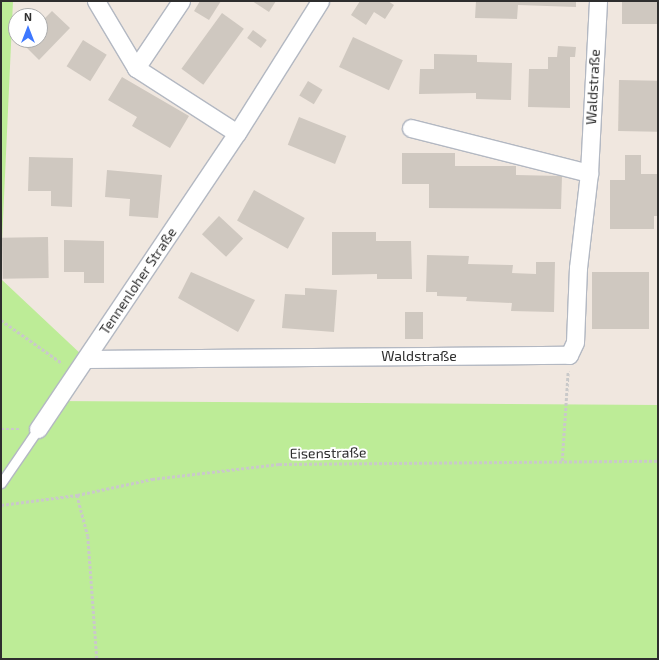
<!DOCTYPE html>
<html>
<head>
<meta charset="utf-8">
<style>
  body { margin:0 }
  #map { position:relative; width:659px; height:660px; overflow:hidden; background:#f0e7df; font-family:"Exo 2",sans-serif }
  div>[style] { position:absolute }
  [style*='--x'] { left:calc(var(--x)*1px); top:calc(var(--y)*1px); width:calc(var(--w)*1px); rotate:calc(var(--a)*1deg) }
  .green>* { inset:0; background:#bdec97 }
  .building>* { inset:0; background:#cfc8c0; transform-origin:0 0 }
  .path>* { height:2.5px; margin-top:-1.25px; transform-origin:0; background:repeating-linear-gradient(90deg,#c9c9c9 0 3px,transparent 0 5px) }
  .roads { filter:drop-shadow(1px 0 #b3b8c2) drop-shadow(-1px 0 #b3b8c2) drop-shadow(0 1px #b3b8c2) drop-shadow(0 -1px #b3b8c2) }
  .lane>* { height:9px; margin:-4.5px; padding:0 4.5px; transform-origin:4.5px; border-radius:4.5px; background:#fff }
  .street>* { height:17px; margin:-8.5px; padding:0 8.5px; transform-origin:8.5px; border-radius:8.5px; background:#fff }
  span { translate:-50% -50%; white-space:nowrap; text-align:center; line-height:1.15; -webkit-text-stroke:4px #fff; paint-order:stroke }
  .street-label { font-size:14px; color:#2e2e2e }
  .frame { position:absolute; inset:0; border:2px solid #2e2e2e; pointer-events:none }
  .north { position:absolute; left:8px; top:8px; width:40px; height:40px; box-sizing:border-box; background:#fff; border:1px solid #ababab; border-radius:50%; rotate:0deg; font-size:11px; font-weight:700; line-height:16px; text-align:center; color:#2e2e2e }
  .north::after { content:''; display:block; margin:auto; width:14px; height:18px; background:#3e78ff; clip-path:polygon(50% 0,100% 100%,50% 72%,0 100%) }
</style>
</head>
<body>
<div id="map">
  <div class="green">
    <i style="clip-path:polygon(1px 1px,13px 1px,1px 263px)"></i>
    <i style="clip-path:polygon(1px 279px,83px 356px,55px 401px,658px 405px,658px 659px,1px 659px)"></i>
  </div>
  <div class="building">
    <i style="clip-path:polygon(200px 1px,221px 1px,209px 20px,194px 11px)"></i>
    <i style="clip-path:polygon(252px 1px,276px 1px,269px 12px)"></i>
    <i style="clip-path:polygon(360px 1px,388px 1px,394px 5px,385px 19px,374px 12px,366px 25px,351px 15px)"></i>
    <i style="clip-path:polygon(476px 1px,576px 1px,576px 7px,518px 5px,517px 19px,475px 18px)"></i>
    <i style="left:622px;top:1px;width:36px;height:23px"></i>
    <i style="clip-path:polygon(52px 11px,70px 28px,39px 60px,21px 42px,23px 40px,40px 40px,40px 23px)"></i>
    <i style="left:222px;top:13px;width:27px;height:69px;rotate:36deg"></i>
    <i style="left:253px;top:30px;width:17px;height:10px;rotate:36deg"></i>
    <i style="left:353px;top:37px;width:55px;height:33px;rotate:25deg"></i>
    <i style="left:83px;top:40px;width:28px;height:31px;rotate:32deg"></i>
    <i style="clip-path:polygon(558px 46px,576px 47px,575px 57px,570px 57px,570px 108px,528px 107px,529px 69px,548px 69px,548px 57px,557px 57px)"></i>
    <i style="clip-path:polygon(434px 54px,477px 55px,477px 62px,512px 63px,511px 100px,476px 99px,476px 93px,419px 94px,420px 69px,434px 69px)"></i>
    <i style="clip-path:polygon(122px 77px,189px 116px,170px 148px,132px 126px,137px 117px,108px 100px)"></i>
    <i style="left:619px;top:80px;width:39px;height:51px;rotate:1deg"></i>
    <i style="left:308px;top:81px;width:17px;height:17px;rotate:31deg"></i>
    <i style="left:299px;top:117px;width:51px;height:30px;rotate:22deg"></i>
    <i style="clip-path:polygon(402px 153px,455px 153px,455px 166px,516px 166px,516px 175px,562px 176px,561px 209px,429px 208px,429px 184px,402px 184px)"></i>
    <i style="clip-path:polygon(625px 155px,641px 155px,641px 174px,658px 174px,658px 216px,654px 216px,654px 229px,610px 229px,610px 180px,625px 180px)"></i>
    <i style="clip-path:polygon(29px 157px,73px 158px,72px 207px,51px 206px,51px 191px,28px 191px)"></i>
    <i style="clip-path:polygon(107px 170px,162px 175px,158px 218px,129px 216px,130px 199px,105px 197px)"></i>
    <i style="left:254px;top:190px;width:58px;height:35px;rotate:29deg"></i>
    <i style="left:219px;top:216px;width:33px;height:25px;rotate:43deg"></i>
    <i style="clip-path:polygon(332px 232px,376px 232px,376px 241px,411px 241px,412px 279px,377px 279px,377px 274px,332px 275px)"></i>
    <i style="left:48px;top:237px;width:41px;height:46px;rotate:89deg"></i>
    <i style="clip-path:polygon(64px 240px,104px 241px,104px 283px,84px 283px,84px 272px,64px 272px)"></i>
    <i style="clip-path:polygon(427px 255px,469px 256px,468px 264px,513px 265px,512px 273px,536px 274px,536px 262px,555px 262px,554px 312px,511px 311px,512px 303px,466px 301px,467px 297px,437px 296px,437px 292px,426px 292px)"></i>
    <i style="clip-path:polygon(191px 272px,255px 300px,238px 332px,178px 298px)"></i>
    <i style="left:592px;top:272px;width:57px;height:57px"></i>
    <i style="clip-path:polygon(305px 288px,337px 290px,334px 332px,282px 328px,285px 294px,305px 295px)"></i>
    <i style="left:405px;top:312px;width:18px;height:27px"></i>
  </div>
  <div class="path">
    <i style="--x:1;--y:320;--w:75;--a:35.2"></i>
    <i style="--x:1;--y:429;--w:20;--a:0"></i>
    <i style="--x:562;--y:461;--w:90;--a:-86.2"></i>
    <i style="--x:77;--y:495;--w:42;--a:75"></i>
    <i style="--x:88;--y:536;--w:123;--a:85.8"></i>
    <i style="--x:1;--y:505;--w:77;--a:-7.5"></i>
    <i style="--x:77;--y:495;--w:77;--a:-12"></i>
    <i style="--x:152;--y:479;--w:128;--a:-6.7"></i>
    <i style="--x:279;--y:464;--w:379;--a:-0.5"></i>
  </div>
  <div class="roads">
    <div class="lane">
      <i style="--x:1;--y:483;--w:65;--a:-55.6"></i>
    </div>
    <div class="street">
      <i style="--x:96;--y:1;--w:78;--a:59.2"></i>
      <i style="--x:181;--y:1;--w:81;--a:123.9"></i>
      <i style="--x:136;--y:68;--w:120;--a:32.8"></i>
      <i style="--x:411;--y:128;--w:184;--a:14.2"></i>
      <i style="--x:86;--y:359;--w:483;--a:-0.5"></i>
      <i style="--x:569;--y:355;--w:14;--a:-65"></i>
      <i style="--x:575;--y:342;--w:74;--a:-87.7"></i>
      <i style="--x:578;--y:268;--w:96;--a:-83.4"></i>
      <i style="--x:589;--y:173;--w:172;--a:-87"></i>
      <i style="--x:38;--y:429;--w:357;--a:-56.1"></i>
      <i style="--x:237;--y:133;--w:156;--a:-57.8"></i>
    </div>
  </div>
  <div class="street-label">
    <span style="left:593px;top:87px;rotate:-87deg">Waldstraße</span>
    <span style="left:138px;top:281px;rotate:-56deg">Tennenloher Straße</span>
    <span style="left:419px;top:356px">Waldstraße</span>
    <span style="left:328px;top:453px;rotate:-1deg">Eisenstraße</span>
  </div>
  <div class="frame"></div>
  <div class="north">N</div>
</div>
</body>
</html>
